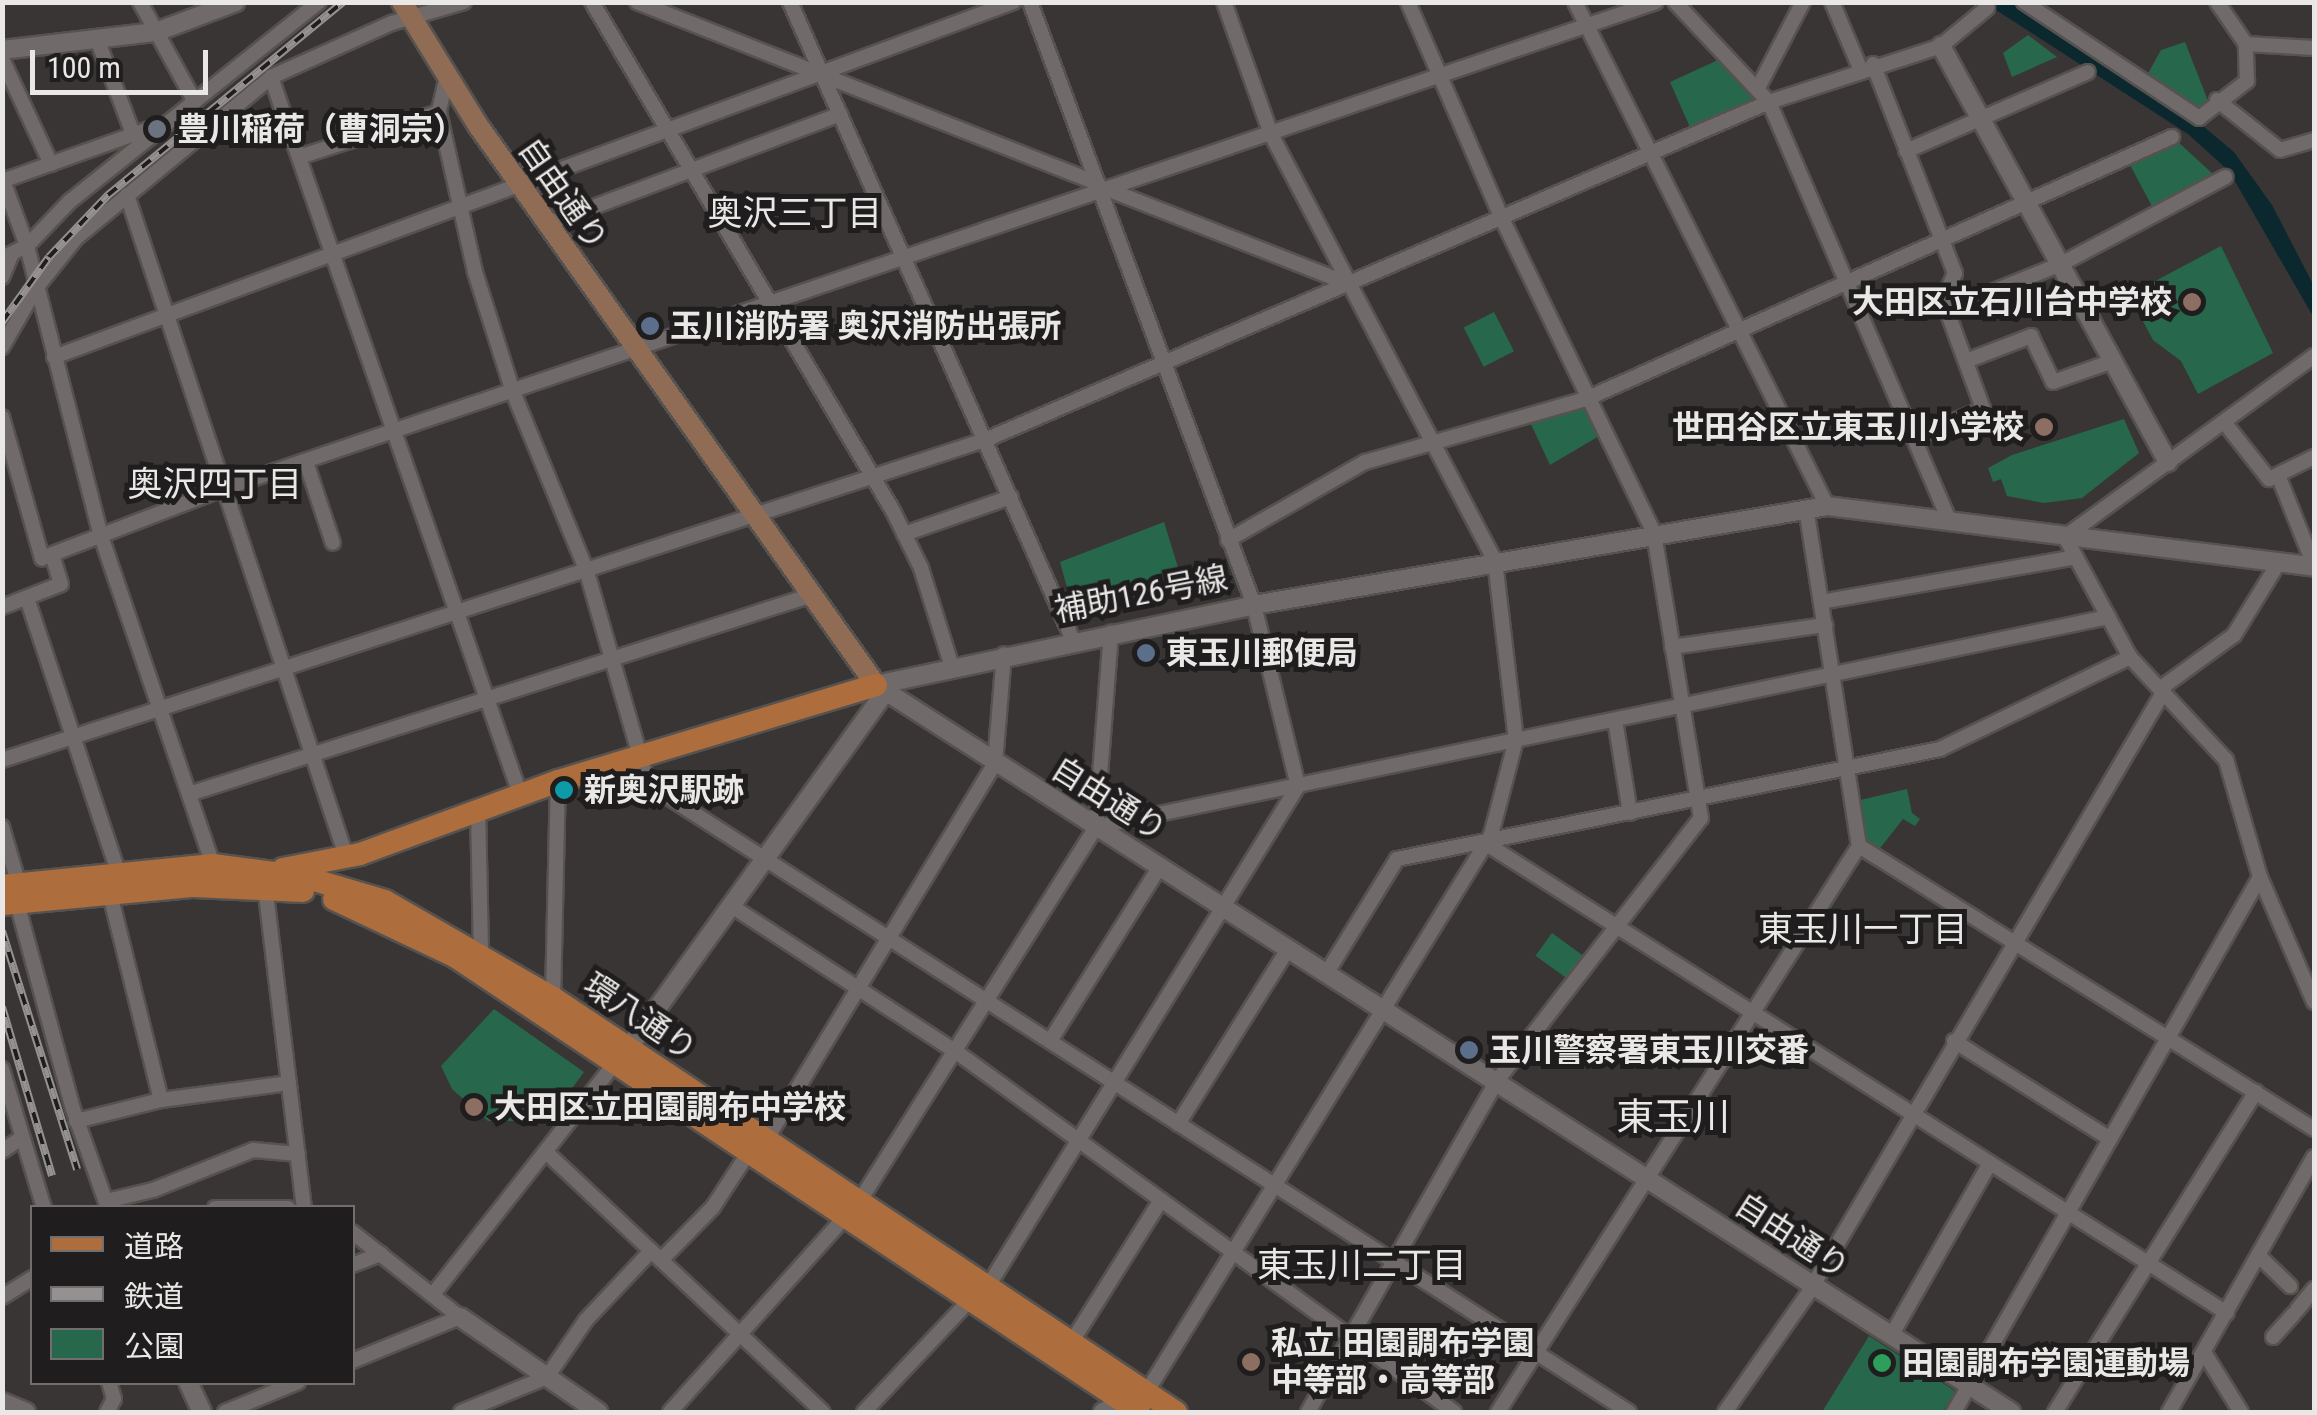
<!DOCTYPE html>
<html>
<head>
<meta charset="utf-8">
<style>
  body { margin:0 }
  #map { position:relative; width:2317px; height:1415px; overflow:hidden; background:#393534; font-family:"Roboto Condensed","Noto Sans JP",sans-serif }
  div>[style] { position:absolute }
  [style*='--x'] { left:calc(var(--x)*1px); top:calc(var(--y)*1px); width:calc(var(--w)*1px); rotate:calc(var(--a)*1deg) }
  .green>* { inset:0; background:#27684d; transform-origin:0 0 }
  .water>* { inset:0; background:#0b282e }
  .roads { filter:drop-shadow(2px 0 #555250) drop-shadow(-2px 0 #555250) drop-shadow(0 2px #555250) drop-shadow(0 -2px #555250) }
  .minor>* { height:14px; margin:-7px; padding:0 7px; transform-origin:7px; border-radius:7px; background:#706b6a }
  .tertiary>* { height:18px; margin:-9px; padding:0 9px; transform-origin:9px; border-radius:9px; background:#706b6a }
  .secondary>* { height:20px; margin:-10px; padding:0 10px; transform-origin:10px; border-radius:10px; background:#8f6c53 }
  .primary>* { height:22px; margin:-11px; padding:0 11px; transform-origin:11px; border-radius:11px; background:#ad6d3c }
  .rail>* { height:8px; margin-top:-4px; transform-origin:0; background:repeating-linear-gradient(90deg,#1f1d1d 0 11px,#949190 0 22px); box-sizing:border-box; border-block:2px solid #949190 }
  .dots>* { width:28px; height:28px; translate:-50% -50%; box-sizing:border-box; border:5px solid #1f1d1d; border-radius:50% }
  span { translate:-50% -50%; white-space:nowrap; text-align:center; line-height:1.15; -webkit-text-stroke:10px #1f1d1d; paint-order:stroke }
  .poi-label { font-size:32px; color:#eae8e7; font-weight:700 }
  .left { translate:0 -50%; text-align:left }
  .right { translate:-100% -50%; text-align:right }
  .street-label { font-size:32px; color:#eae8e7 }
  .neighbourhood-label { font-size:35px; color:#eae8e7 }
  .quarter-label { font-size:38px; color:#eae8e7 }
  .frame { position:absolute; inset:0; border:5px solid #eae8e7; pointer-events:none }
  .legend { position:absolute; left:30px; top:1205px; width:325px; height:180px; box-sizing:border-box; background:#1f1d1d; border:2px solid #706e6e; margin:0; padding:12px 18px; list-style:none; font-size:30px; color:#eae8e7 }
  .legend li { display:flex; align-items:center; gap:20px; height:50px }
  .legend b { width:50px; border:2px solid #706e6e }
  .scale { position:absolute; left:30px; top:50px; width:178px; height:45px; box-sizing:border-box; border:5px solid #eae8e7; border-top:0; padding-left:12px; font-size:30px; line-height:35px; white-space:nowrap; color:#eae8e7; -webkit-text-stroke:8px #1f1d1d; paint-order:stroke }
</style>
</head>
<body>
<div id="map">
  <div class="green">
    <i style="clip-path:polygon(2028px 35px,2057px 57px,2012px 77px,2003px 53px)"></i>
    <i style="clip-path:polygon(2185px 42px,2210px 106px,2198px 116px,2146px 77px,2161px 50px)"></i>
    <i style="clip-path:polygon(1729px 55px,1762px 99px,1693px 134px,1670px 82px)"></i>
    <i style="clip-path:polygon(2177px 141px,2216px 177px,2154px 210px,2129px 163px)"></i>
    <i style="clip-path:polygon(2221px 246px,2273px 353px,2198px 394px,2181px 361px,2153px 340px,2129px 295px)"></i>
    <i style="left:1494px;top:312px;width:44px;height:34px;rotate:63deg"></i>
    <i style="clip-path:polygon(1584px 406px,1599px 436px,1550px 465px,1530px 422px)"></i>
    <i style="clip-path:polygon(2124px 419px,2139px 453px,2082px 498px,2044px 503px,2007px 496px,2001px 479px,1993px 482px,1988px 468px,2012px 455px)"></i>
    <i style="clip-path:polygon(1164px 522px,1181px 577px,1090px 595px,1087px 586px,1068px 591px,1060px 562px)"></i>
    <i style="clip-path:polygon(1907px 789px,1912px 813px,1920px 819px,1915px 826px,1903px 819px,1877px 852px,1862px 842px,1856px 801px)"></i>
    <i style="left:1552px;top:933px;width:48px;height:28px;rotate:36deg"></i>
    <i style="clip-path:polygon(494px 1009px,584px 1072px,548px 1121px,488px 1121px,452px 1089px,441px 1066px)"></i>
    <i style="clip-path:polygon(1869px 1336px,1955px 1391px,1943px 1412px,1822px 1412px)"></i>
  </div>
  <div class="water">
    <i style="clip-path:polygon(1985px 3px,2015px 3px,2179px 106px,2234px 152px,2272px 205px,2314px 286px,2314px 318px,2229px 171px,2188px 134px)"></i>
  </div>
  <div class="roads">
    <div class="minor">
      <i style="--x:140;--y:2;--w:114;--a:61.2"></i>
      <i style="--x:592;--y:2;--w:591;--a:59.4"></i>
      <i style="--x:893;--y:511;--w:64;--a:63.8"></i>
      <i style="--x:921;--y:568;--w:104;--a:72.6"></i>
      <i style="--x:637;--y:2;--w:496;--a:21.5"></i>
      <i style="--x:790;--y:2;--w:698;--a:66.08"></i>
      <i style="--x:1575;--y:2;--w:563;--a:63.43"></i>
      <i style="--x:1675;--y:2;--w:137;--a:46.8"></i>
      <i style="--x:1769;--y:102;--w:454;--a:66.7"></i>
      <i style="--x:1832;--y:2;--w:72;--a:67"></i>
      <i style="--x:2024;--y:2;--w:210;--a:33.5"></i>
      <i style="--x:2199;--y:118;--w:61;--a:-37.6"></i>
      <i style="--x:2247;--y:81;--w:37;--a:-92"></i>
      <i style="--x:2217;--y:2;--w:51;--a:55.4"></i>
      <i style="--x:2246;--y:44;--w:68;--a:3.4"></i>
      <i style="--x:97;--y:39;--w:102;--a:69.2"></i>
      <i style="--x:2;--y:59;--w:116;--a:65"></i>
      <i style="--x:1873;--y:64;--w:225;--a:68.6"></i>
      <i style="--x:1955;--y:273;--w:30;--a:114"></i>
      <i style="--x:1943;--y:300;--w:116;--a:69.8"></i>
      <i style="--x:1983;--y:409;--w:74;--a:157.6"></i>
      <i style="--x:447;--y:76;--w:37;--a:103"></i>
      <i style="--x:439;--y:112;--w:164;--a:77.3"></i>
      <i style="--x:475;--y:272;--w:126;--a:72.4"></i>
      <i style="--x:513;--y:392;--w:191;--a:67.6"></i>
      <i style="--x:586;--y:569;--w:224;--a:73.9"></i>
      <i style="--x:648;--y:784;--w:1165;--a:32.63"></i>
      <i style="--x:271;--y:77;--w:759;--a:70.85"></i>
      <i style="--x:1759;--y:86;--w:95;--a:-62.4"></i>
      <i style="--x:2217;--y:100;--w:80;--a:38.4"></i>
      <i style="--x:2280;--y:150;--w:35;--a:-16"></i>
      <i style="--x:1906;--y:151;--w:198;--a:-23.5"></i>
      <i style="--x:299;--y:157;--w:147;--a:-17.8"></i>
      <i style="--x:2;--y:178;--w:72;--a:69.8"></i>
      <i style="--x:27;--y:246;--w:299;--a:75.7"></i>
      <i style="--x:101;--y:536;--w:348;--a:71.2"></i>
      <i style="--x:2;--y:181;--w:164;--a:-19.5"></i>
      <i style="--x:1107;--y:189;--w:258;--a:21.4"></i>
      <i style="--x:127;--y:195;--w:696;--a:71.67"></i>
      <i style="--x:548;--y:224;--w:312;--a:-20.6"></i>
      <i style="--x:2;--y:258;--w:28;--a:-26"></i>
      <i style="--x:27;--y:246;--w:61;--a:-46.3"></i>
      <i style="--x:69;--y:202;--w:320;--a:-38.7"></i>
      <i style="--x:2;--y:277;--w:25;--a:-67"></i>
      <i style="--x:1947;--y:310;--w:123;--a:-22"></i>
      <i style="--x:2061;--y:264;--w:186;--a:-27.9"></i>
      <i style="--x:2;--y:347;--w:68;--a:-60"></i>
      <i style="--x:36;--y:288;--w:64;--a:-51.3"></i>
      <i style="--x:76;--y:238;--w:253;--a:-39.5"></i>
      <i style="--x:271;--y:77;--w:133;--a:-24.1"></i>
      <i style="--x:392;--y:23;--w:75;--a:-16.3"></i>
      <i style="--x:2314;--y:356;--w:308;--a:144"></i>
      <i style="--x:2065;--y:537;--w:136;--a:61.6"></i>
      <i style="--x:2130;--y:657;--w:141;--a:47"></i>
      <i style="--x:2226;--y:760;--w:122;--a:73.8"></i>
      <i style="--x:2260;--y:877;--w:136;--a:66.6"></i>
      <i style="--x:54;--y:357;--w:1023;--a:-20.31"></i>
      <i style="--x:1966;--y:361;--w:70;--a:-21"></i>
      <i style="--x:2031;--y:336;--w:51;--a:64.4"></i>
      <i style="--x:2053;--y:382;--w:64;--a:-19.3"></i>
      <i style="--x:2;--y:417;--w:147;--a:74.2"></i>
      <i style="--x:42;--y:558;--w:196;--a:-20.9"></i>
      <i style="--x:225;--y:488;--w:1511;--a:-18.76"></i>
      <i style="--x:2224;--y:422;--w:73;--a:51.7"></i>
      <i style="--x:2269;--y:479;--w:50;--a:-26.1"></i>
      <i style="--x:306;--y:462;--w:85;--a:71.6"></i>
      <i style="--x:2278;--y:475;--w:97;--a:68.2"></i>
      <i style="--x:904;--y:534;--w:113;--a:-19.1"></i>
      <i style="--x:1228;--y:540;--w:158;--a:-29.7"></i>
      <i style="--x:1365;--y:462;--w:230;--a:-15.9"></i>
      <i style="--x:1586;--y:399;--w:642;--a:-24.09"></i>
      <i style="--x:27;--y:598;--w:291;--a:71.6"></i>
      <i style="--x:1821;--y:602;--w:258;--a:-10"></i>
      <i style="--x:2;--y:607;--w:63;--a:-21.3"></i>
      <i style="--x:61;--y:584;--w:30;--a:-107"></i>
      <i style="--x:1672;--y:647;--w:155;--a:-8.2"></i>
      <i style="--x:2161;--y:688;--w:90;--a:-36"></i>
      <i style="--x:2234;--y:635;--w:86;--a:-58.3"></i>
      <i style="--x:1615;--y:720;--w:94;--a:80.8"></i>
      <i style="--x:2;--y:760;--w:1034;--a:-18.03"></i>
      <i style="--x:985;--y:440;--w:854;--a:-23.32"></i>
      <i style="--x:1769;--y:102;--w:181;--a:-18"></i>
      <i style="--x:1941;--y:46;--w:60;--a:-39.6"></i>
      <i style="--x:192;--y:793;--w:651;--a:-17.71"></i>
      <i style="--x:478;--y:808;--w:144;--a:88.8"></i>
      <i style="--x:2;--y:827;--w:60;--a:73.7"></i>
      <i style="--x:1096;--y:827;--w:1034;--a:-11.72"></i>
      <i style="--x:1485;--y:843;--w:878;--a:32.35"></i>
      <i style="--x:1859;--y:846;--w:536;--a:31.88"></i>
      <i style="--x:265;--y:886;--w:324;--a:83.1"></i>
      <i style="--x:110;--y:894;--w:212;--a:76.1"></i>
      <i style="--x:17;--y:903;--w:213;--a:74.8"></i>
      <i style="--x:73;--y:1109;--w:105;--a:70.5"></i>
      <i style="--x:733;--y:907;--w:265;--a:33"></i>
      <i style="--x:955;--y:1051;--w:616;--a:35.88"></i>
      <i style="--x:1326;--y:974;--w:135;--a:-58.3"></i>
      <i style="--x:1397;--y:859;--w:554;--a:-11.45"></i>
      <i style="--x:1940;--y:749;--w:211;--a:-25.8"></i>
      <i style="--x:553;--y:998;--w:217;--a:-88.7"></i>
      <i style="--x:1050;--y:1041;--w:207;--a:-57.8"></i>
      <i style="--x:1954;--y:1041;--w:184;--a:32.1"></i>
      <i style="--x:2;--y:1069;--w:145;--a:73.2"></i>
      <i style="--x:76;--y:1121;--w:88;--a:-13.9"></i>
      <i style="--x:161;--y:1100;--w:129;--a:-7.6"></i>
      <i style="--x:1178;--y:1124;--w:207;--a:-57.8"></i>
      <i style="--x:766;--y:1140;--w:441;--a:-58.7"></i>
      <i style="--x:995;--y:763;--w:109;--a:-85.3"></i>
      <i style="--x:2;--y:1151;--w:23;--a:-34"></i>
      <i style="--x:547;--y:1153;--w:378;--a:43.2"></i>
      <i style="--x:106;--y:1201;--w:48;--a:-13.2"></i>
      <i style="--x:153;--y:1190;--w:108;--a:-21.8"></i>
      <i style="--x:253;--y:1150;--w:45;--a:5.1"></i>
      <i style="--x:859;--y:1202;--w:444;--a:-57.7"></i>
      <i style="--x:1096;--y:827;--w:195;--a:-85.6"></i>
      <i style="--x:215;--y:1208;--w:73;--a:0"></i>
      <i style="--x:352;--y:1232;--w:137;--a:38.2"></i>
      <i style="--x:460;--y:1317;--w:117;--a:157.8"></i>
      <i style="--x:2260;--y:1257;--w:42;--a:44"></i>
      <i style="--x:661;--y:1260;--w:74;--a:-45.5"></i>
      <i style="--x:713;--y:1207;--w:66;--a:-56.8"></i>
      <i style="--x:352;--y:1265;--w:31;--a:-21"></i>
      <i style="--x:987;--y:1288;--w:591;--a:-58.22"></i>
      <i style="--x:1298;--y:786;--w:186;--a:-103.7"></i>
      <i style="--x:1254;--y:605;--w:643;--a:-110.38"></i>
      <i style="--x:434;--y:1293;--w:293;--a:-51.8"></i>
      <i style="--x:2;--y:1297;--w:36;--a:-32"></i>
      <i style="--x:2297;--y:1310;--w:27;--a:-51"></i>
      <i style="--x:1891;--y:1336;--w:199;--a:-60.2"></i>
      <i style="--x:2273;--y:1337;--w:31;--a:-48"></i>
      <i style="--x:1071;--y:1343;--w:169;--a:-57.8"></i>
      <i style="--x:2205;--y:1354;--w:68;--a:58.2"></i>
      <i style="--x:1146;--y:1393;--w:656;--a:-58.27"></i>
      <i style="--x:1491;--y:835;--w:98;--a:-75.3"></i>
      <i style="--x:1516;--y:740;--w:180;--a:-96.7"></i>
      <i style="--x:1495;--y:561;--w:482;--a:-117.7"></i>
      <i style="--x:1271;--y:134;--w:140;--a:-109.6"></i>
      <i style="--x:107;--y:1412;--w:15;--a:-62"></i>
      <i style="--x:114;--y:1399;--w:18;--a:-106"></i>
      <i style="--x:225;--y:1412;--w:79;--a:-22.3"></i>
      <i style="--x:461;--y:1412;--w:93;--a:-22.1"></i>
      <i style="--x:547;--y:1377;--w:69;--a:-55.6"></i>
      <i style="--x:586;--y:1320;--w:95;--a:-46.7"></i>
      <i style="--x:670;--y:1412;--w:259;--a:-48.1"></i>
      <i style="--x:864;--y:1412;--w:153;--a:-46.6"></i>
      <i style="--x:1308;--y:1412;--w:380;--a:-60.3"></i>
      <i style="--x:1496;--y:1082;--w:334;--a:-52.2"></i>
      <i style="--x:1701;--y:818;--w:289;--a:-99.4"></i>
      <i style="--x:1654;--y:533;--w:354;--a:-115.8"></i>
      <i style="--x:1500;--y:214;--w:231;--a:-113.5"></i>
      <i style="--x:1498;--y:1412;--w:671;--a:-57.47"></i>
      <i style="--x:1859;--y:846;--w:341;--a:-98.9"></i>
      <i style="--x:1725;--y:1412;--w:146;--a:-55"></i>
      <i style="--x:1809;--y:1292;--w:698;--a:-59.43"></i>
      <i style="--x:1954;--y:1412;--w:616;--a:-60.23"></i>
      <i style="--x:2055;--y:1412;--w:378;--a:-57.9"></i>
      <i style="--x:2169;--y:1412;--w:293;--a:-60.4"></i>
    </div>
    <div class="tertiary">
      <i style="--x:1941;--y:46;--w:474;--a:61.4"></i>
      <i style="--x:2;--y:50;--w:155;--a:-6.7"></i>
      <i style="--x:156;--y:32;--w:85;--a:-20.6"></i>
      <i style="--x:876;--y:685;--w:386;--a:-11.9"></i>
      <i style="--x:1254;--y:605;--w:581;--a:-9.8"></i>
      <i style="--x:1827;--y:506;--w:491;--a:7.1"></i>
      <i style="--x:876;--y:685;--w:1348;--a:32.64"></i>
      <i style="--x:622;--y:1057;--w:449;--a:-54.2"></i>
      <i style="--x:460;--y:1317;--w:168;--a:34.5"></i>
      <i style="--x:188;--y:1382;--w:33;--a:65"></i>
      <i style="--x:2;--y:1402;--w:26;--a:23"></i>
      <i style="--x:1103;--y:1412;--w:35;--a:-24"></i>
    </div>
    <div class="secondary">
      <i style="--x:402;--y:2;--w:143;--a:58.4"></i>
      <i style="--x:477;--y:124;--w:688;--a:54.58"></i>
    </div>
    <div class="primary">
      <i style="--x:283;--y:869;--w:78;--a:-11"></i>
      <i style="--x:360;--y:854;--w:211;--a:-20.2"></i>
      <i style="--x:558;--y:781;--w:332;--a:-16.8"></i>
      <i style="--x:2;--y:886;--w:212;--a:-5.7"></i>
      <i style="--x:213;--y:865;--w:92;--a:7.5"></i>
      <i style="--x:304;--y:877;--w:84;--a:16.5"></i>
      <i style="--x:385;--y:901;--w:194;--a:30"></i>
      <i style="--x:553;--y:998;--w:748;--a:33.61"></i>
      <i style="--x:334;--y:899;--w:135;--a:25.4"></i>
      <i style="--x:456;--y:957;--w:821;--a:33.67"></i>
      <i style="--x:2;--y:904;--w:193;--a:-5.4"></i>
      <i style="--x:194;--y:886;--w:109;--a:2.6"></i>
    </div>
  </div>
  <div class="rail">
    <i style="--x:2;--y:322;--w:80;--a:-54.1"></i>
    <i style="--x:49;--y:257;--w:86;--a:-46.4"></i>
    <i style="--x:108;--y:195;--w:304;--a:-39.4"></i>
    <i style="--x:2;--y:931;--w:250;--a:72.5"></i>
    <i style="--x:2;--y:1007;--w:176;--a:73.5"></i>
  </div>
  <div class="dots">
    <i style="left:157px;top:129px;background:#6b7280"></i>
    <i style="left:2192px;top:302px;background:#8d6e63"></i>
    <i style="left:650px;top:326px;background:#5c6f8a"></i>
    <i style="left:2044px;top:427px;background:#8d6e63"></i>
    <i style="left:1146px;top:653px;background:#5c6f8a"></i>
    <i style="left:564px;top:790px;background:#0f9aa8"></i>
    <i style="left:1469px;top:1050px;background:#5c6f8a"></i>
    <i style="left:474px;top:1107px;background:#8d6e63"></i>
    <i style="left:1251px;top:1362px;background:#8d6e63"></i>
    <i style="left:1882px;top:1363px;background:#2e9e5b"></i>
  </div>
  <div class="poi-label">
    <span class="left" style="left:177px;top:129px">豊川稲荷（曹洞宗）</span>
    <span class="right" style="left:2172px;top:302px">大田区立石川台中学校</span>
    <span class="left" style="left:670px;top:326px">玉川消防署 奥沢消防出張所</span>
    <span class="right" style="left:2024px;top:427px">世田谷区立東玉川小学校</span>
    <span class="left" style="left:1166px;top:653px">東玉川郵便局</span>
    <span class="left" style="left:584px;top:790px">新奥沢駅跡</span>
    <span class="left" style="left:1489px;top:1050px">玉川警察署東玉川交番</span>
    <span class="left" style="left:494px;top:1107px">大田区立田園調布中学校</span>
    <span class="left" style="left:1271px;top:1362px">私立 田園調布学園<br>中等部・高等部</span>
    <span class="left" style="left:1902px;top:1363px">田園調布学園運動場</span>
  </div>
  <div class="street-label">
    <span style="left:563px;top:194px;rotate:55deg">自由通り</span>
    <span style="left:1141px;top:594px;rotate:-11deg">補助126号線</span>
    <span style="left:1109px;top:799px;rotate:32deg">自由通り</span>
    <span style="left:640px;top:1017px;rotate:34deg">環八通り</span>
    <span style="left:1792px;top:1236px;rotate:33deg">自由通り</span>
  </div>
  <div class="neighbourhood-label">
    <span style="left:795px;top:214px">奥沢三丁目</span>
    <span style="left:215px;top:485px">奥沢四丁目</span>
    <span style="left:1863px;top:930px">東玉川一丁目</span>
    <span style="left:1362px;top:1266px">東玉川二丁目</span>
  </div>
  <div class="quarter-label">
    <span style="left:1673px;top:1118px">東玉川</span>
  </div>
  <div class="frame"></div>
  <ul class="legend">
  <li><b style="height:12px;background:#ad6d3c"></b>道路</li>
  <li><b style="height:12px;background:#949190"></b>鉄道</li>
  <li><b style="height:28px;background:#27684d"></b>公園</li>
  </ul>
  <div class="scale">100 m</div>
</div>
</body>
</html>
